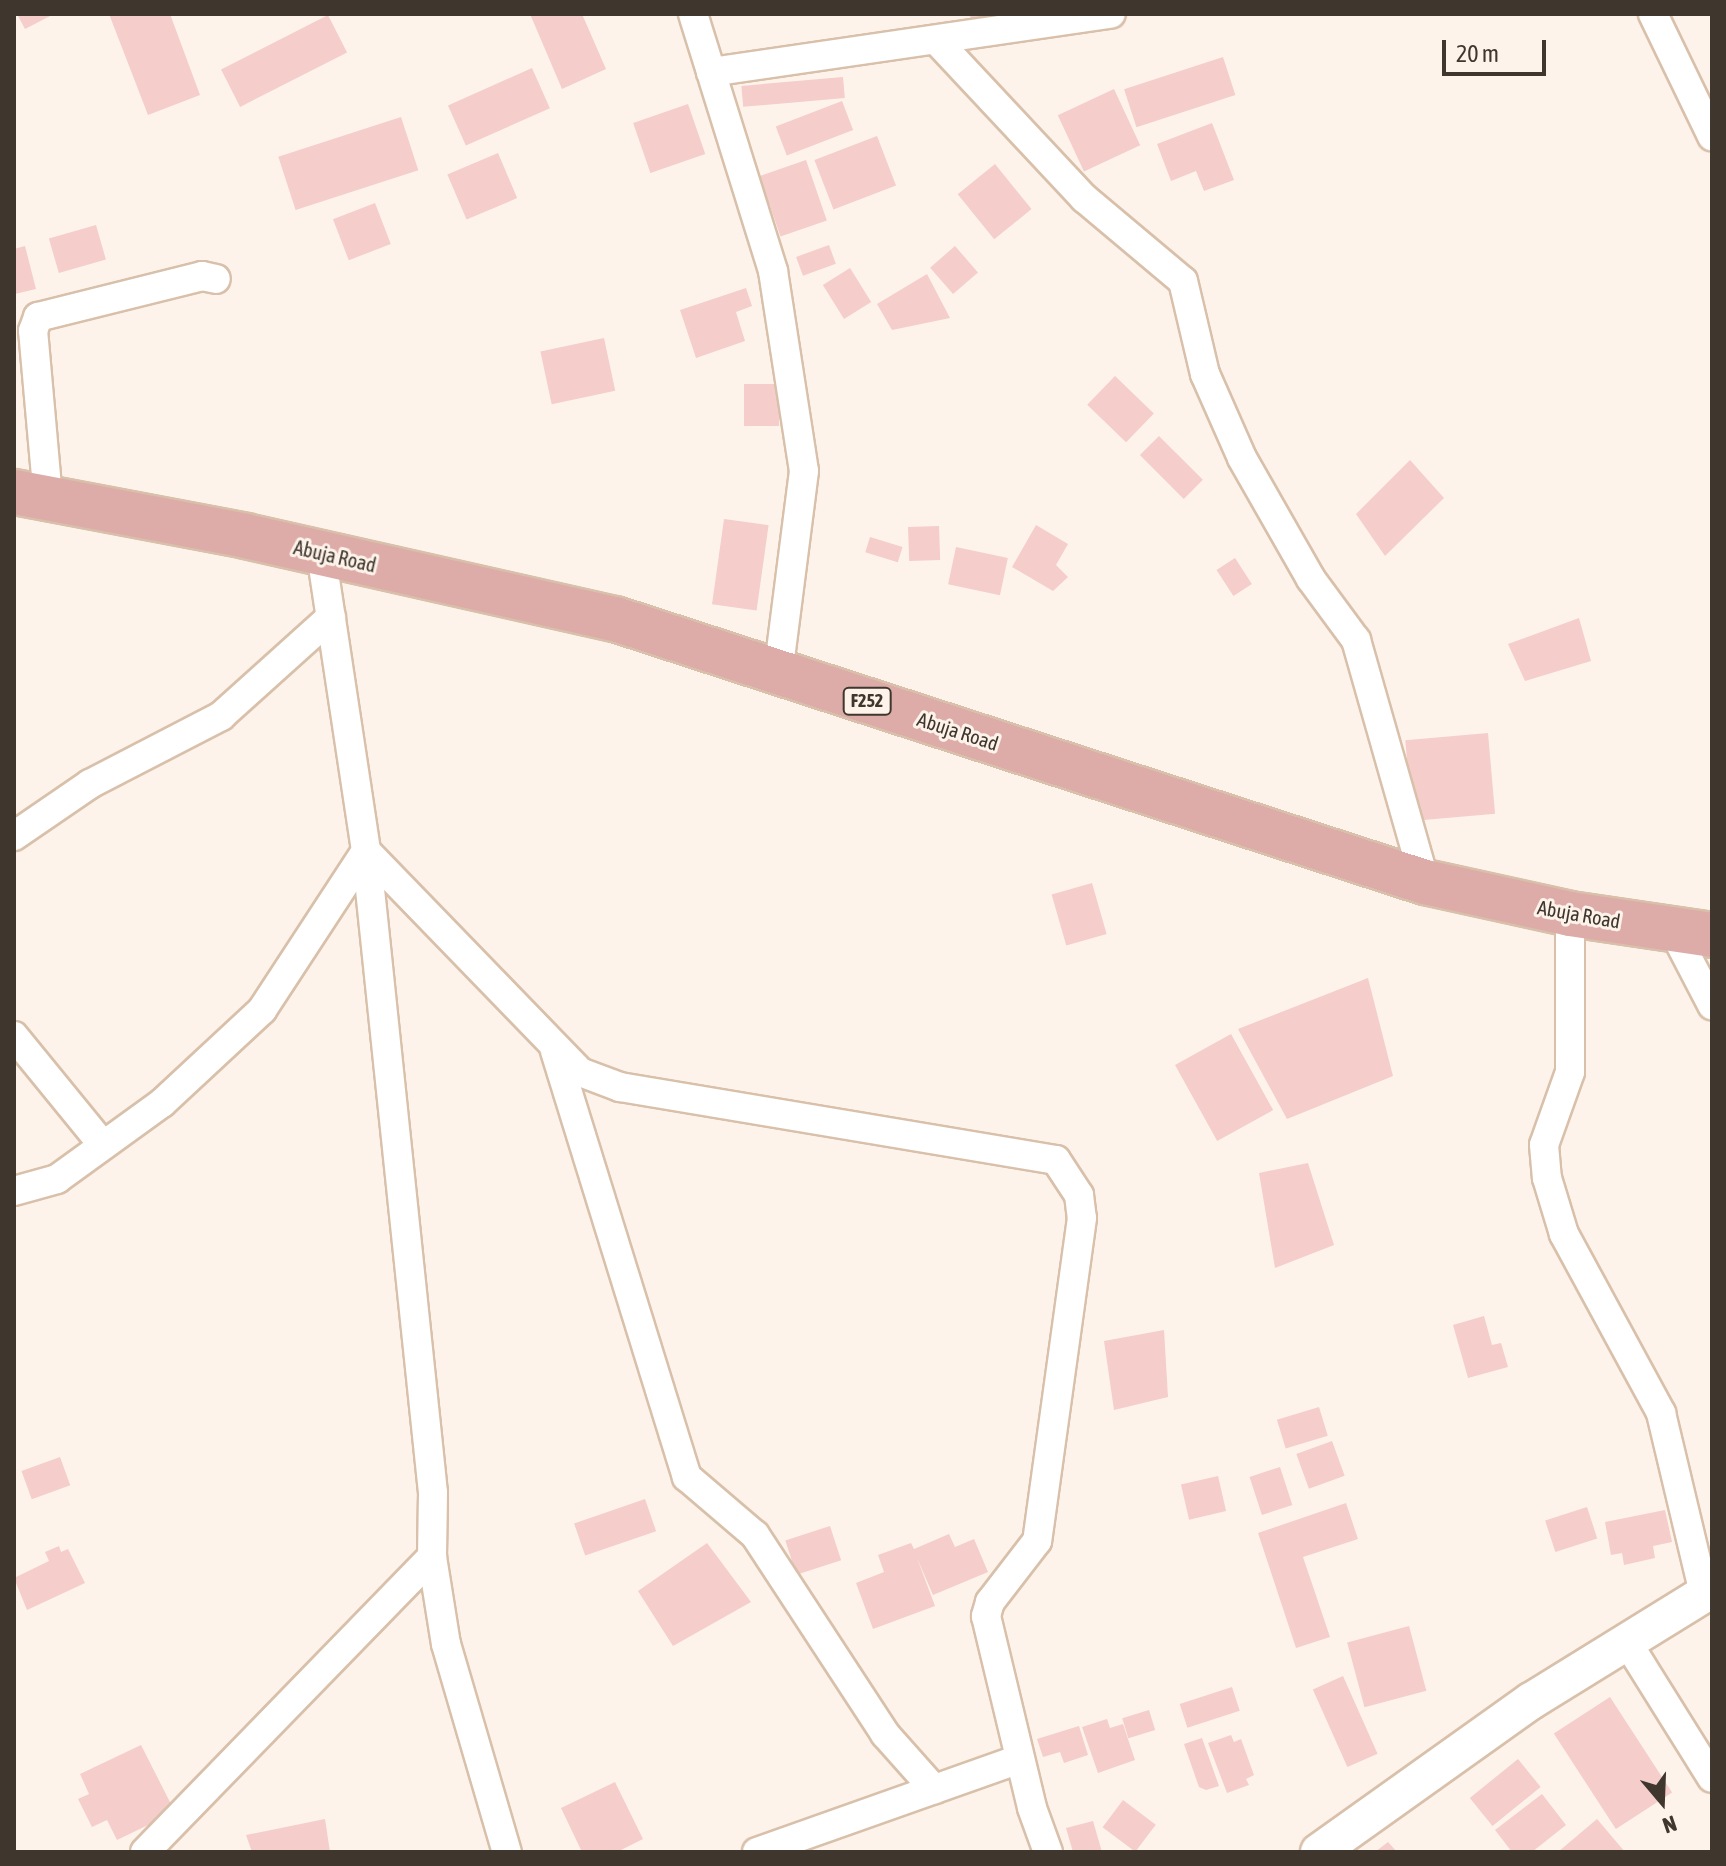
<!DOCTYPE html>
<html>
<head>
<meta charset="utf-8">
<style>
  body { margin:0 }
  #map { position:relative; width:1726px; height:1866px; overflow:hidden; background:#fdf3ea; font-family:"Asap Condensed",sans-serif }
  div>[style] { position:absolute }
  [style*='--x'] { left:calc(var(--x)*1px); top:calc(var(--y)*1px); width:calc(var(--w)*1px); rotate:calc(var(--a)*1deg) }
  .building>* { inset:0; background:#f5cdca; transform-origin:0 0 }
  .roads { filter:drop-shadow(2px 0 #d8c0aa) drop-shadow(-2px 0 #d8c0aa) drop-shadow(0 2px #d8c0aa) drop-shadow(0 -2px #d8c0aa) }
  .minor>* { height:28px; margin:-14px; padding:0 14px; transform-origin:14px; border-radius:14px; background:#fff }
  .tertiary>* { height:36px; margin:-18px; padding:0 18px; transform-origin:18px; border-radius:18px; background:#fff }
  .primary>* { height:44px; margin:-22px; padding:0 22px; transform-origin:22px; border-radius:22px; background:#deaca8 }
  span { translate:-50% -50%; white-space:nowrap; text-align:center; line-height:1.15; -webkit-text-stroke:6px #fdf3ea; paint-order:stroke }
  .shield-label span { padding:2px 6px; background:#fdf3ea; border:2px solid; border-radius:6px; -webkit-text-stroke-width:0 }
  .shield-label { font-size:18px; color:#3f362d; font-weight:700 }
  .street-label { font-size:20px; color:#3f362d }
  .frame { position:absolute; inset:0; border:16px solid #3f362d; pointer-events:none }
  .north { position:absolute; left:1622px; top:1762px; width:80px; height:80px; -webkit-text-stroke:6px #fdf3ea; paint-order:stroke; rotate:161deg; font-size:22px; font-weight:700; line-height:32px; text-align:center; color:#3f362d }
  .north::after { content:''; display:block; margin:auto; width:28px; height:36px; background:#3f362d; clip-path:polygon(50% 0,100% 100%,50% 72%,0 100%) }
  .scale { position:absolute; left:1442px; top:40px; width:104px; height:36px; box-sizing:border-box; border:4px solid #3f362d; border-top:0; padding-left:10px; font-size:24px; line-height:28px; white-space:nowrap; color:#3f362d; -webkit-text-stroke:6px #fdf3ea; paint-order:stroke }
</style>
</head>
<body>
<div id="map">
  <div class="building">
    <i style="clip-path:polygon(17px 14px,54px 14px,25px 29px)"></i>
    <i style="clip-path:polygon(109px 14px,170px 14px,200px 95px,148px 115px)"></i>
    <i style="clip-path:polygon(530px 14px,582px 14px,606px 69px,562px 89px)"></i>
    <i style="clip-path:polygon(969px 14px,1006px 14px,1008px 19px,976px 31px)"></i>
    <i style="left:328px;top:15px;width:42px;height:120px;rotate:63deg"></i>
    <i style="left:1223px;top:57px;width:40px;height:104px;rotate:72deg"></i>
    <i style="left:532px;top:68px;width:44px;height:92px;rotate:66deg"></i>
    <i style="left:843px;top:77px;width:21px;height:102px;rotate:85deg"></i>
    <i style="left:1114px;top:89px;width:62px;height:62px;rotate:65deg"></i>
    <i style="left:842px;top:101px;width:31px;height:71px;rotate:69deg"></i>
    <i style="left:688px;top:104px;width:53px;height:58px;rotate:71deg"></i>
    <i style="left:401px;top:117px;width:56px;height:129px;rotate:72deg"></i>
    <i style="clip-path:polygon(1212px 123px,1234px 180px,1204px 191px,1196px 171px,1171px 181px,1157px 144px)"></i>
    <i style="left:877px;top:136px;width:53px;height:67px;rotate:69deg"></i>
    <i style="left:498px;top:153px;width:49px;height:55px;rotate:67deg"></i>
    <i style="left:806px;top:160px;width:64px;height:49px;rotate:71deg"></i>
    <i style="left:995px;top:164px;width:58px;height:48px;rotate:51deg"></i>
    <i style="left:375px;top:203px;width:44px;height:45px;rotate:69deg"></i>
    <i style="left:96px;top:225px;width:36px;height:49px;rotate:74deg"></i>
    <i style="left:829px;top:245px;width:20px;height:35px;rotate:70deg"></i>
    <i style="clip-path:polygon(25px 246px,36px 289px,15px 294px,14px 249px)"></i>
    <i style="left:955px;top:246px;width:35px;height:33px;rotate:49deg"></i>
    <i style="left:850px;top:268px;width:40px;height:32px;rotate:58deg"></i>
    <i style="clip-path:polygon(927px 274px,950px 318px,892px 330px,877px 304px)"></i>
    <i style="clip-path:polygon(746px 288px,752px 306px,736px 312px,745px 341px,696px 358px,680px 310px)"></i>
    <i style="left:604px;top:338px;width:54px;height:65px;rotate:78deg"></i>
    <i style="left:1115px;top:376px;width:54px;height:40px;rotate:44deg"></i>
    <i style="left:744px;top:384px;width:35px;height:42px"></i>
    <i style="left:1159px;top:436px;width:62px;height:27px;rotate:45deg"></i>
    <i style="clip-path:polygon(1410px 460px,1444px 498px,1385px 556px,1356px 514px)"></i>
    <i style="left:724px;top:519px;width:45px;height:86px;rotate:8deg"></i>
    <i style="clip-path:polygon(1036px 525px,1068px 544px,1056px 565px,1068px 577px,1053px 591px,1012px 567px)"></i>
    <i style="left:939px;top:526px;width:34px;height:31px;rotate:88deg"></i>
    <i style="left:870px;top:537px;width:34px;height:16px;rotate:17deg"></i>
    <i style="left:956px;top:547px;width:53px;height:38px;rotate:12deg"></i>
    <i style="left:1235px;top:558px;width:31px;height:22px;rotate:57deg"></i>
    <i style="clip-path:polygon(1579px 618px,1591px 661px,1525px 681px,1508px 644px)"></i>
    <i style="left:1488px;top:733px;width:81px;height:83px;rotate:85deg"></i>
    <i style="left:1092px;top:883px;width:53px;height:42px;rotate:74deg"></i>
    <i style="clip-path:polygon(1368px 978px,1393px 1076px,1287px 1119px,1238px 1029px)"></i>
    <i style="left:1231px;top:1034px;width:87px;height:64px;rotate:61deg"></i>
    <i style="clip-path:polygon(1308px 1163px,1334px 1245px,1275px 1268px,1259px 1173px)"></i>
    <i style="clip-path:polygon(1484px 1316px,1492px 1345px,1501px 1343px,1508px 1367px,1468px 1378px,1453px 1325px)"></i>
    <i style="clip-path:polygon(1164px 1330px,1168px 1397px,1114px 1410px,1104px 1341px)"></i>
    <i style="left:1319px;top:1407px;width:30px;height:44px;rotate:73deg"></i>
    <i style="left:1332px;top:1441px;width:37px;height:38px;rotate:70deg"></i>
    <i style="left:60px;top:1457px;width:30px;height:41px;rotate:70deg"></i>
    <i style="left:1280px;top:1467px;width:40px;height:32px;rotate:72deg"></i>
    <i style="left:1218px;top:1476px;width:36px;height:38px;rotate:77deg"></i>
    <i style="left:645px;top:1499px;width:34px;height:75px;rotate:71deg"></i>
    <i style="clip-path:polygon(1346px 1503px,1358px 1539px,1303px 1557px,1330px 1637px,1296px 1648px,1258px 1533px)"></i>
    <i style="left:1587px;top:1507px;width:33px;height:44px;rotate:72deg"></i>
    <i style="clip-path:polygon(1665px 1510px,1672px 1542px,1653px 1546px,1655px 1558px,1624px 1565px,1622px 1553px,1611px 1555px,1605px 1522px)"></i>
    <i style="left:830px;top:1526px;width:36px;height:47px;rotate:72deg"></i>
    <i style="clip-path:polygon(949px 1534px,955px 1547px,974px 1539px,988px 1572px,933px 1595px,917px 1558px,935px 1606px,873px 1629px,856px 1583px,884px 1572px,878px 1555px,911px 1543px,914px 1549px)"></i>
    <i style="clip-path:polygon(707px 1543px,751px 1602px,673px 1646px,638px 1591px)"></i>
    <i style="clip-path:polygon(59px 1546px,61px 1552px,68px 1549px,85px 1583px,27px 1610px,14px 1578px,49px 1561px,45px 1552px)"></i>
    <i style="left:1409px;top:1626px;width:67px;height:64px;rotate:75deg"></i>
    <i style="left:1343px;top:1676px;width:85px;height:33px;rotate:66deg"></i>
    <i style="left:1232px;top:1687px;width:25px;height:55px;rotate:72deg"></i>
    <i style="left:1610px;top:1697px;width:114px;height:67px;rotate:57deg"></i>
    <i style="left:1149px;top:1710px;width:21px;height:28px;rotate:73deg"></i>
    <i style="clip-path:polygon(1107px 1719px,1110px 1728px,1123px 1724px,1135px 1760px,1098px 1773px,1082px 1727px)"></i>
    <i style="clip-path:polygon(1079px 1726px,1088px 1755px,1064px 1763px,1060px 1752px,1043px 1757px,1037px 1739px)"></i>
    <i style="clip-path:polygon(1231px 1735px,1234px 1742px,1241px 1739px,1254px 1775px,1246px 1779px,1249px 1785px,1227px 1793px,1208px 1743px)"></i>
    <i style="clip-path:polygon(1202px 1738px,1219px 1786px,1206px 1790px,1199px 1787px,1184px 1744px)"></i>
    <i style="clip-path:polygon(141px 1745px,175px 1812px,117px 1840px,107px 1820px,92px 1827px,78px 1799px,89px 1794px,80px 1774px)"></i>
    <i style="left:1518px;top:1759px;width:36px;height:62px;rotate:51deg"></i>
    <i style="clip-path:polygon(615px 1782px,643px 1839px,617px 1852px,582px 1852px,561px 1808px)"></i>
    <i style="clip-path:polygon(1542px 1794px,1566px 1825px,1532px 1852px,1512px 1852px,1495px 1830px)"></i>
    <i style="left:1123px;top:1800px;width:41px;height:34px;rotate:37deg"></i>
    <i style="clip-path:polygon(325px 1819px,330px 1852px,252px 1852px,246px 1835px)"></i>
    <i style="clip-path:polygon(1597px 1819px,1625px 1852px,1558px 1852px)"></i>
    <i style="clip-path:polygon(1093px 1821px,1102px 1852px,1073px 1852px,1066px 1828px)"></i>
    <i style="clip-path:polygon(1388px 1842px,1397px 1852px,1375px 1852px)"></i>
  </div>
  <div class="roads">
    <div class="minor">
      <i style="--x:693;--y:14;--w:269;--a:72.7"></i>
      <i style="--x:773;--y:271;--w:202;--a:81.2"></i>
      <i style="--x:804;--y:471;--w:204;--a:97.3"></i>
      <i style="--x:1653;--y:14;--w:136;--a:64.2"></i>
      <i style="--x:938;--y:42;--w:214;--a:46.9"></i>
      <i style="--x:1084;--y:198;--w:129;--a:40"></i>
      <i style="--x:1183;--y:281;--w:96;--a:76.7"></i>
      <i style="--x:1205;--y:374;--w:92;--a:66.2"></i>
      <i style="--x:1242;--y:458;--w:139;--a:60.3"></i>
      <i style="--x:1311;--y:579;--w:76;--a:53.6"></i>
      <i style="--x:1356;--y:640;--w:252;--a:74.1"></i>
      <i style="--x:711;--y:72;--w:404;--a:-8.3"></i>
      <i style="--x:48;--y:498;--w:168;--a:-95.1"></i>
      <i style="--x:33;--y:331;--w:15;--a:-70"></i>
      <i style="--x:38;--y:317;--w:169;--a:-14"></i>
      <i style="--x:202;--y:276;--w:14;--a:12"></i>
      <i style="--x:321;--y:553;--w:301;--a:81.4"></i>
      <i style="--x:366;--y:851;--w:645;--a:84.04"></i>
      <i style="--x:433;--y:1493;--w:64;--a:90.9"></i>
      <i style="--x:432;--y:1557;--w:88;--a:80.9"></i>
      <i style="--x:446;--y:1644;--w:217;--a:73.7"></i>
      <i style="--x:14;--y:836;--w:92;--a:-34.4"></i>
      <i style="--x:90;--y:784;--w:148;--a:-27.4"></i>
      <i style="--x:221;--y:716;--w:148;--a:-42"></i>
      <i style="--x:1570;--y:914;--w:158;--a:90"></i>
      <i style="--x:1570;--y:1072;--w:77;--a:109.6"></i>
      <i style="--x:1544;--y:1145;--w:33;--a:85"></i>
      <i style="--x:1547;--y:1178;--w:59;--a:73.1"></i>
      <i style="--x:1564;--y:1234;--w:204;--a:61.5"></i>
      <i style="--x:1661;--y:1413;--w:186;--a:76.6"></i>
      <i style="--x:1673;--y:930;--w:85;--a:62.5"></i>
      <i style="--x:14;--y:1036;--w:141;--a:50.8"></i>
      <i style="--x:555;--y:1051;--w:446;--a:72.8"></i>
      <i style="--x:687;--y:1477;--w:89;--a:40.5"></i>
      <i style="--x:755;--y:1535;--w:238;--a:56.8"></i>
      <i style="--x:885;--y:1734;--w:74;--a:48.3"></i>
      <i style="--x:14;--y:1191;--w:45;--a:-15.6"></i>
      <i style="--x:57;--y:1179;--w:130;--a:-35.9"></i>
      <i style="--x:162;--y:1103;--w:137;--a:-42.9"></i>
      <i style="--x:262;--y:1010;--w:190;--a:-56.8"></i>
      <i style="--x:366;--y:851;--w:308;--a:45.9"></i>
      <i style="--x:580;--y:1072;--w:43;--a:20.6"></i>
      <i style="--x:620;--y:1087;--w:442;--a:9.5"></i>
      <i style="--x:1056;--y:1160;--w:42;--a:56.7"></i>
      <i style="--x:1079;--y:1195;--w:23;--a:83"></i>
      <i style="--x:1082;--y:1218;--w:326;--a:97.9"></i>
      <i style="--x:1037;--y:1541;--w:77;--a:127.6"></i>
      <i style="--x:990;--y:1602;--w:15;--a:106"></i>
      <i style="--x:986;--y:1616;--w:197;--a:76.5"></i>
      <i style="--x:1032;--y:1808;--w:47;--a:70"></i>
      <i style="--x:1627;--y:1642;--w:160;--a:58"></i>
      <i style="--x:145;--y:1852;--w:412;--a:-45.8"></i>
      <i style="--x:757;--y:1852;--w:278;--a:-19.5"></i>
    </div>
    <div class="tertiary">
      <i style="--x:1319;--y:1852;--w:260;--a:-35.5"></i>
      <i style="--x:1531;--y:1701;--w:213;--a:-31.7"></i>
    </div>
    <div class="primary">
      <i style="--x:14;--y:492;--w:236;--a:10.7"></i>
      <i style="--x:246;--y:536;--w:378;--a:12.7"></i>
      <i style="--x:615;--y:619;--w:852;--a:17.99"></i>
      <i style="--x:1425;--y:882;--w:148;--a:12.4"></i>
      <i style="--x:1570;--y:914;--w:144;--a:8.4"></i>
    </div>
  </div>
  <div class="shield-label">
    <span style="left:867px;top:701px">F252</span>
  </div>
  <div class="street-label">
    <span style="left:335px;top:556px;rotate:13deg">Abuja Road</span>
    <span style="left:958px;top:731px;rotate:18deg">Abuja Road</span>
    <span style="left:1579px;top:914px;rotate:10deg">Abuja Road</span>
  </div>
  <div class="frame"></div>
  <div class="north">N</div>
  <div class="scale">20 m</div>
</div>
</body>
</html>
